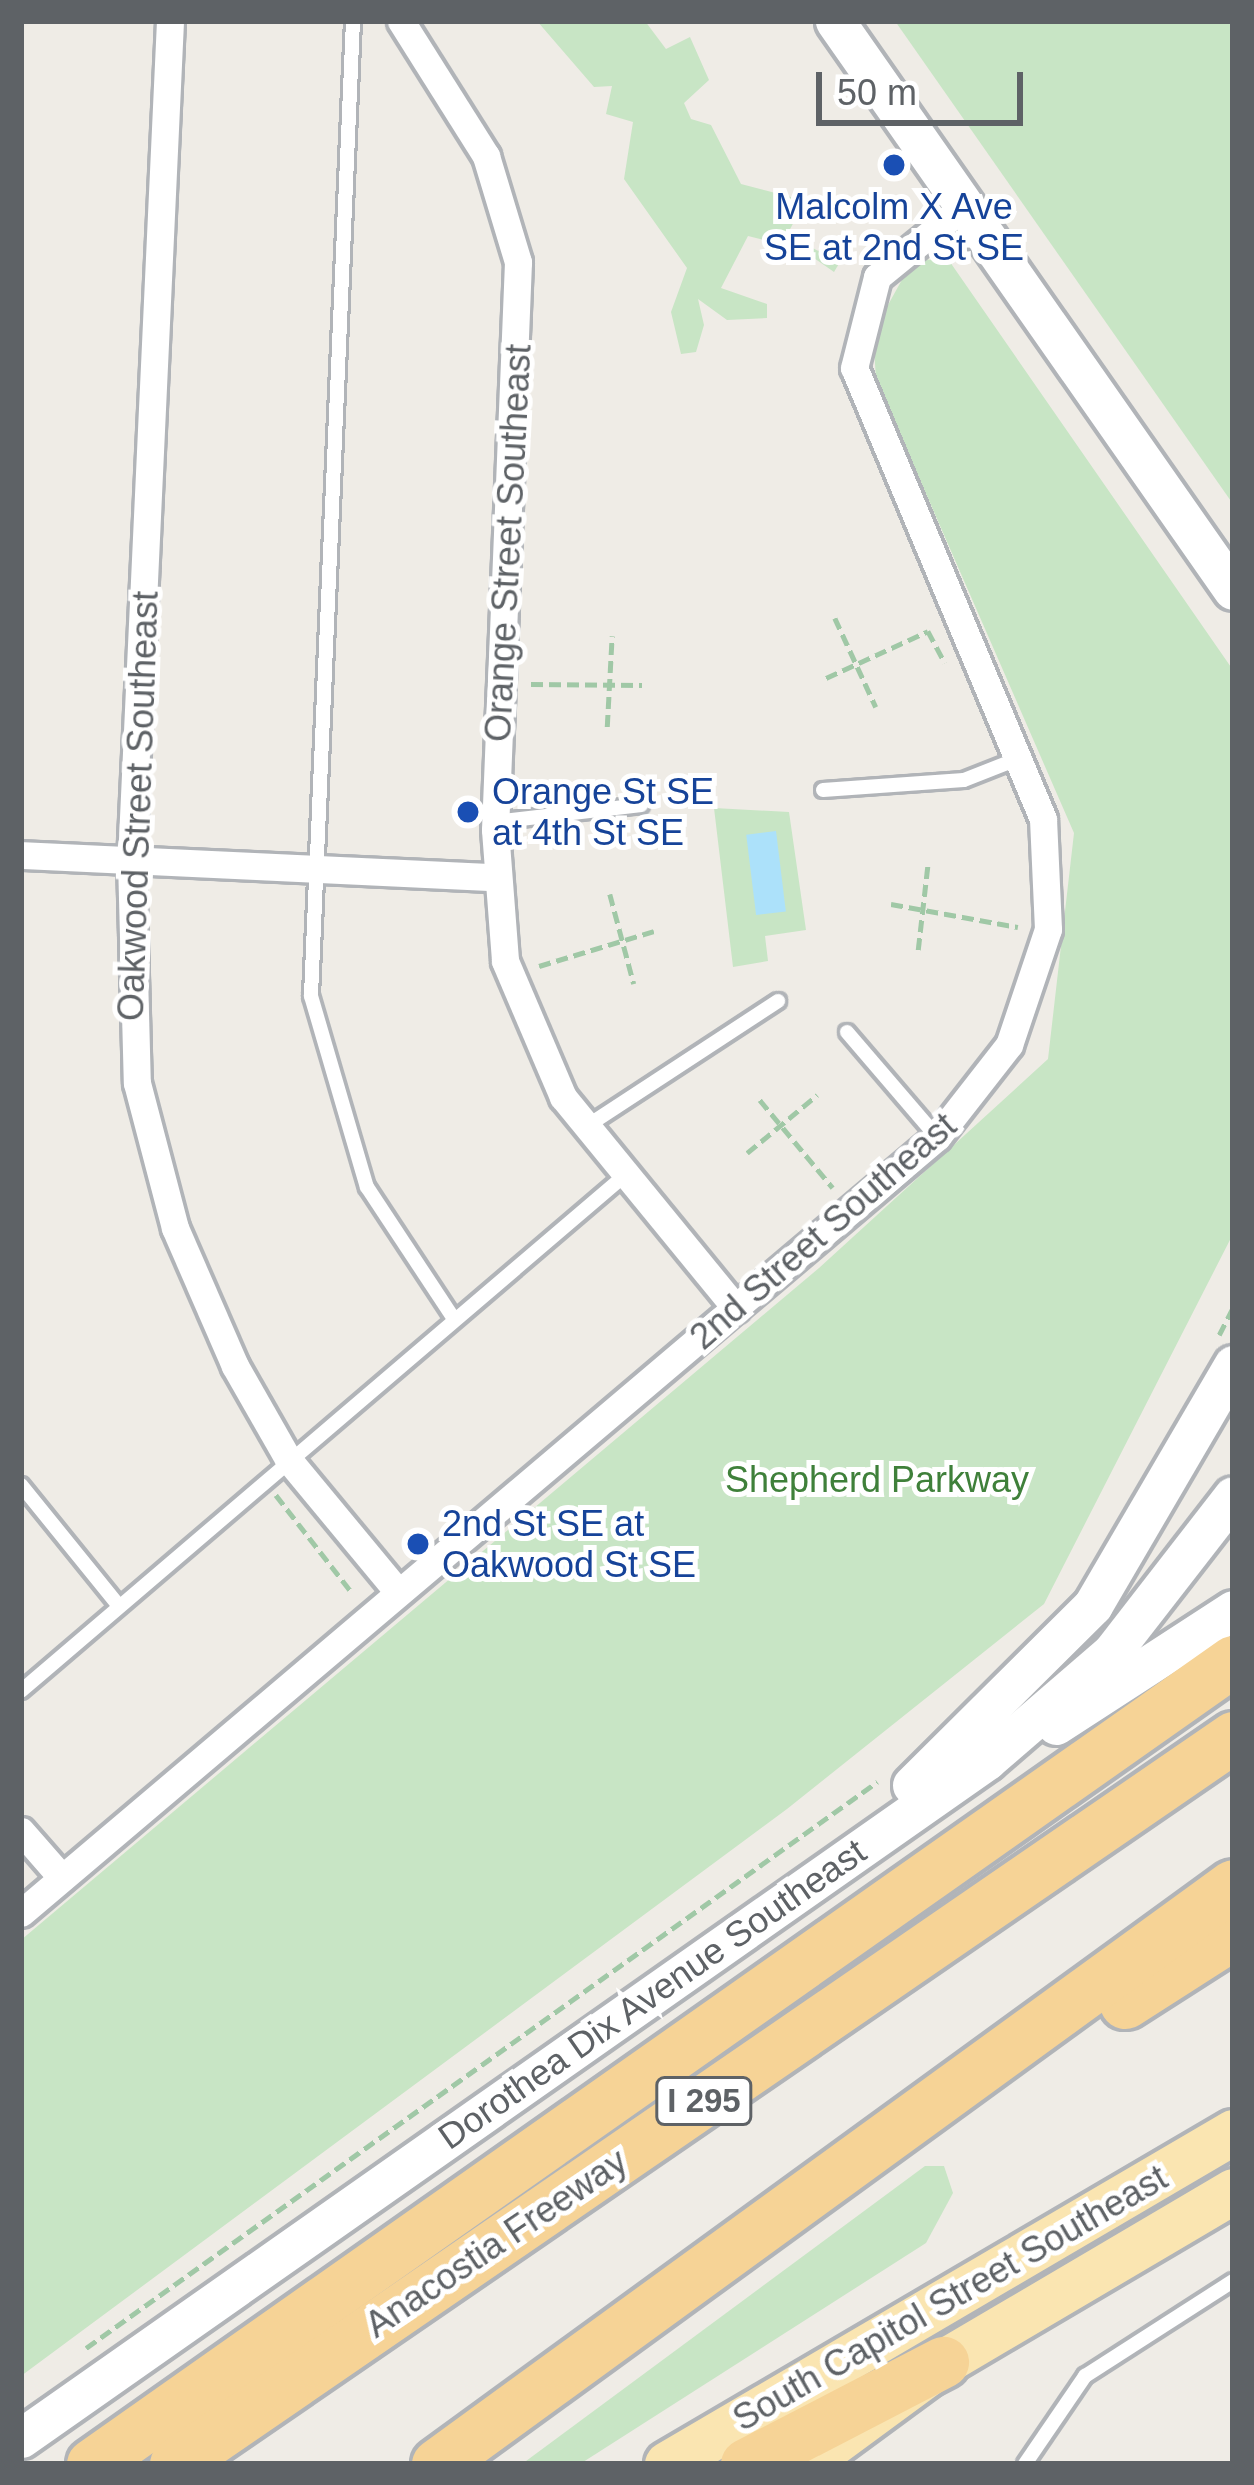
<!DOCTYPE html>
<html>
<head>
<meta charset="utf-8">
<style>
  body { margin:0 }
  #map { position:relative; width:1254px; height:2485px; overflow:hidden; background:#efece6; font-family:Arial,sans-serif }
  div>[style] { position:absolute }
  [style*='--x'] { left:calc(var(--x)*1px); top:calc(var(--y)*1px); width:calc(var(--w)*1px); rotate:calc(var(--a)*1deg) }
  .green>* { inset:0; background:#c8e5c5 }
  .water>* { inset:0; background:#ace1fa; transform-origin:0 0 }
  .path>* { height:4.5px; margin-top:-2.25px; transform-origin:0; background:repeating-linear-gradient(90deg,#a0c8a6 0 12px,transparent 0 18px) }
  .roads { filter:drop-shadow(3px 0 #b1b4b8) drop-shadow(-3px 0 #b1b4b8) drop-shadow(0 3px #b1b4b8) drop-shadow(0 -3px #b1b4b8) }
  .service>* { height:14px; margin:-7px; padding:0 7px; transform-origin:7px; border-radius:7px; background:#fff }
  .minor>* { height:27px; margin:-13.5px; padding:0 13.5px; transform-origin:13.5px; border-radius:13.5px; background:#fff }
  .secondary>* { height:39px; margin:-19.5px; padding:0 19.5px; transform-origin:19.5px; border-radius:19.5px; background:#fff }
  .primary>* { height:45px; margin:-22.5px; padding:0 22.5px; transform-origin:22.5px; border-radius:22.5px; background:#fae5b1 }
  .motorway>* { height:51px; margin:-25.5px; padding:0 25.5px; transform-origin:25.5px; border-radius:25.5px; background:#f6d396 }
  .dots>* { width:33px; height:33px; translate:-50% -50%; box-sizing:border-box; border:6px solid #fff; border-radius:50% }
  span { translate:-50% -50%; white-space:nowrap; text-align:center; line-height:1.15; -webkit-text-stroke:10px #fff; paint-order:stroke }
  .shield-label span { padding:3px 9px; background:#fff; border:3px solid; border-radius:9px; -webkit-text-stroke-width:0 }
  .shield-label { font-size:33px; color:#5e6266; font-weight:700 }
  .transit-label { font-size:36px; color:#164399 }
  .left { translate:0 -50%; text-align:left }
  .street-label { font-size:36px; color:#5e6266 }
  .park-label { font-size:36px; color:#3f803a }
  .frame { position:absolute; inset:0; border:24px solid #5e6266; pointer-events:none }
  .scale { position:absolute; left:816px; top:72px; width:207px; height:54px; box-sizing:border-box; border:6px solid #5e6266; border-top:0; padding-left:15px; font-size:36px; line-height:42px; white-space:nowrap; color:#5e6266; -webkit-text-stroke:9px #fff; paint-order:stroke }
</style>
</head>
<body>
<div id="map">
  <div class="green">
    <i style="clip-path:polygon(537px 21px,645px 21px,666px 49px,690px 37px,709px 80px,684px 103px,691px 119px,711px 125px,741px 184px,791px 197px,798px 214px,787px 235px,840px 262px,834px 272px,801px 249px,748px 236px,721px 288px,767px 304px,767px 318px,727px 320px,698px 299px,704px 325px,696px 352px,681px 354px,671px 312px,687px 268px,624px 179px,633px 122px,606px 114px,612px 86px,594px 87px)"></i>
    <i style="clip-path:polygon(895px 21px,1233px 21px,1233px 504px)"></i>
    <i style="clip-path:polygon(914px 258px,950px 262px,1233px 670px,1233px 1234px,1044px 1604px,787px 1809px,21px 2376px,21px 1940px,819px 1268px,1048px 1059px,1074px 833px,876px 379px,873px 332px)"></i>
    <i style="clip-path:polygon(714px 808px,789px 812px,806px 930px,765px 936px,768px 961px,733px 967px)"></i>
    <i style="clip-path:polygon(925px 2166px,944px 2166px,953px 2193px,926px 2243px,580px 2464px,522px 2464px)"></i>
  </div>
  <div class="water">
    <i style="left:776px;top:831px;width:81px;height:30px;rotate:83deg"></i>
  </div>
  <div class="path">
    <i style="--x:835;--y:618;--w:98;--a:65.3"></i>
    <i style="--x:826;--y:678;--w:112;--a:-24.7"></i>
    <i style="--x:928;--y:631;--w:36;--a:62"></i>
    <i style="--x:531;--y:684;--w:111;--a:0.5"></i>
    <i style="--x:607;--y:727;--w:91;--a:-86.9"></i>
    <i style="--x:610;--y:894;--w:93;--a:75.1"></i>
    <i style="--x:891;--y:904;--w:129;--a:10.3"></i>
    <i style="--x:918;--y:950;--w:89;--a:-83.5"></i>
    <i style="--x:539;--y:966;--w:120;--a:-16.9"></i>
    <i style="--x:760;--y:1100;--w:114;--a:50.3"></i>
    <i style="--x:747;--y:1153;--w:91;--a:-39.6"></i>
    <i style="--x:1219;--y:1335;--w:30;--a:-63"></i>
    <i style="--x:276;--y:1495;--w:125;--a:52.1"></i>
    <i style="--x:86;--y:2348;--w:973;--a:-35.59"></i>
  </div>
  <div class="roads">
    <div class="service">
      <i style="--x:353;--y:21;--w:976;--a:92.47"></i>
      <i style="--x:311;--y:996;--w:199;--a:73.7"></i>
      <i style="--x:367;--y:1187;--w:158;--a:56.6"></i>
      <i style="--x:823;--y:790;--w:141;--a:-4.1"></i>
      <i style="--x:964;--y:780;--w:60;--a:-21.4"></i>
      <i style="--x:495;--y:822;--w:147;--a:-6.6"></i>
      <i style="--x:847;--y:1032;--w:138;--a:49.4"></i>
      <i style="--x:584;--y:1128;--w:232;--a:-33.2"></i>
      <i style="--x:21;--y:1485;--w:156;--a:51"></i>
      <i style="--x:21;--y:1691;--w:793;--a:-40.5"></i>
      <i style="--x:1025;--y:2464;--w:107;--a:-55.7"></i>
      <i style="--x:1085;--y:2376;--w:176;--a:-32.7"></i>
    </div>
    <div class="minor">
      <i style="--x:170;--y:21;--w:840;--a:92.66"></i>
      <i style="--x:131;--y:860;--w:223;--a:88.5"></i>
      <i style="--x:137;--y:1083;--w:150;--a:75.3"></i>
      <i style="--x:175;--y:1228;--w:150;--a:66.5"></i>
      <i style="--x:235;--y:1366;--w:107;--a:60.3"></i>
      <i style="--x:288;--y:1459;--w:173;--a:50.4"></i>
      <i style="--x:401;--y:21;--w:160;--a:57.8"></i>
      <i style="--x:486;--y:156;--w:111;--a:73.2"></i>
      <i style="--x:518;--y:262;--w:568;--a:92.32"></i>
      <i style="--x:495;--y:830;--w:131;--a:85.6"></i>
      <i style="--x:505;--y:961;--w:148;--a:66.9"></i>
      <i style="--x:563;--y:1097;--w:273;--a:50.7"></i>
      <i style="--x:21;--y:855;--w:476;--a:2.7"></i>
      <i style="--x:21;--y:1831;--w:62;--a:48.9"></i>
      <i style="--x:21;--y:1913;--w:1201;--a:-40.27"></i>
      <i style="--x:937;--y:1137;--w:117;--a:-52"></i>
      <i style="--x:1009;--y:1045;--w:122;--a:-71.4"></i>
      <i style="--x:1048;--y:929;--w:110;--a:-92.6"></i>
      <i style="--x:1043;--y:819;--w:489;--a:-112.7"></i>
      <i style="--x:854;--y:368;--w:94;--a:-75.8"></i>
      <i style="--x:877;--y:277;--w:112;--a:-39.2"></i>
    </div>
    <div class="secondary">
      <i style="--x:835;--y:21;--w:694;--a:55.03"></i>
      <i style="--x:1056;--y:1725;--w:211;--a:-33"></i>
      <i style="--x:912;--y:1785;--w:255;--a:-44.8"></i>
      <i style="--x:1093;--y:1605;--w:278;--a:-59.7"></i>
      <i style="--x:21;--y:2438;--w:1180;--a:-35.06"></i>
      <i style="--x:987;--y:1760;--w:165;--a:-40.8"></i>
      <i style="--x:1112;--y:1652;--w:197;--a:-52.2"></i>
    </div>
    <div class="primary">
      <i style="--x:667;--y:2464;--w:656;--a:-30.39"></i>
      <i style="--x:804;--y:2464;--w:172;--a:-36.3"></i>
      <i style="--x:943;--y:2362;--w:337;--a:-30.5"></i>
    </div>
    <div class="motorway">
      <i style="--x:1125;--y:2003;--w:128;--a:-32.6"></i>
      <i style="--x:92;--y:2464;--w:1395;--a:-35.14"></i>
      <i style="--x:175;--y:2464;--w:1284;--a:-34.49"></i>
      <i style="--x:437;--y:2464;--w:984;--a:-36.03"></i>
      <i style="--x:746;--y:2464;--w:222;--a:-27.4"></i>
    </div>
  </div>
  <div class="dots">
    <i style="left:894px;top:165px;background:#1a4fb4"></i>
    <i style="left:468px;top:812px;background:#1a4fb4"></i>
    <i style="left:418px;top:1544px;background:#1a4fb4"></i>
  </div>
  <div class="shield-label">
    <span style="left:704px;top:2101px">I 295</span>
  </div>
  <div class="transit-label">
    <span style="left:894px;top:227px">Malcolm X Ave<br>SE at 2nd St SE</span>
    <span class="left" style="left:492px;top:812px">Orange St SE<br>at 4th St SE</span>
    <span class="left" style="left:442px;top:1544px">2nd St SE at<br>Oakwood St SE</span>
  </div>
  <div class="street-label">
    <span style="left:508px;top:543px;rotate:-87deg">Orange Street Southeast</span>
    <span style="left:138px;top:806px;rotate:-88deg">Oakwood Street Southeast</span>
    <span style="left:823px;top:1231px;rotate:-41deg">2nd Street Southeast</span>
    <span style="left:652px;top:1994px;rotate:-35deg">Dorothea Dix Avenue Southeast</span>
    <span style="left:496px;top:2243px;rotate:-34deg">Anacostia Freeway</span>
    <span style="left:950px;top:2298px;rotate:-30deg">South Capitol Street Southeast</span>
  </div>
  <div class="park-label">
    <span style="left:877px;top:1480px">Shepherd Parkway</span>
  </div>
  <div class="frame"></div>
  <div class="scale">50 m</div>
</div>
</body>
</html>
